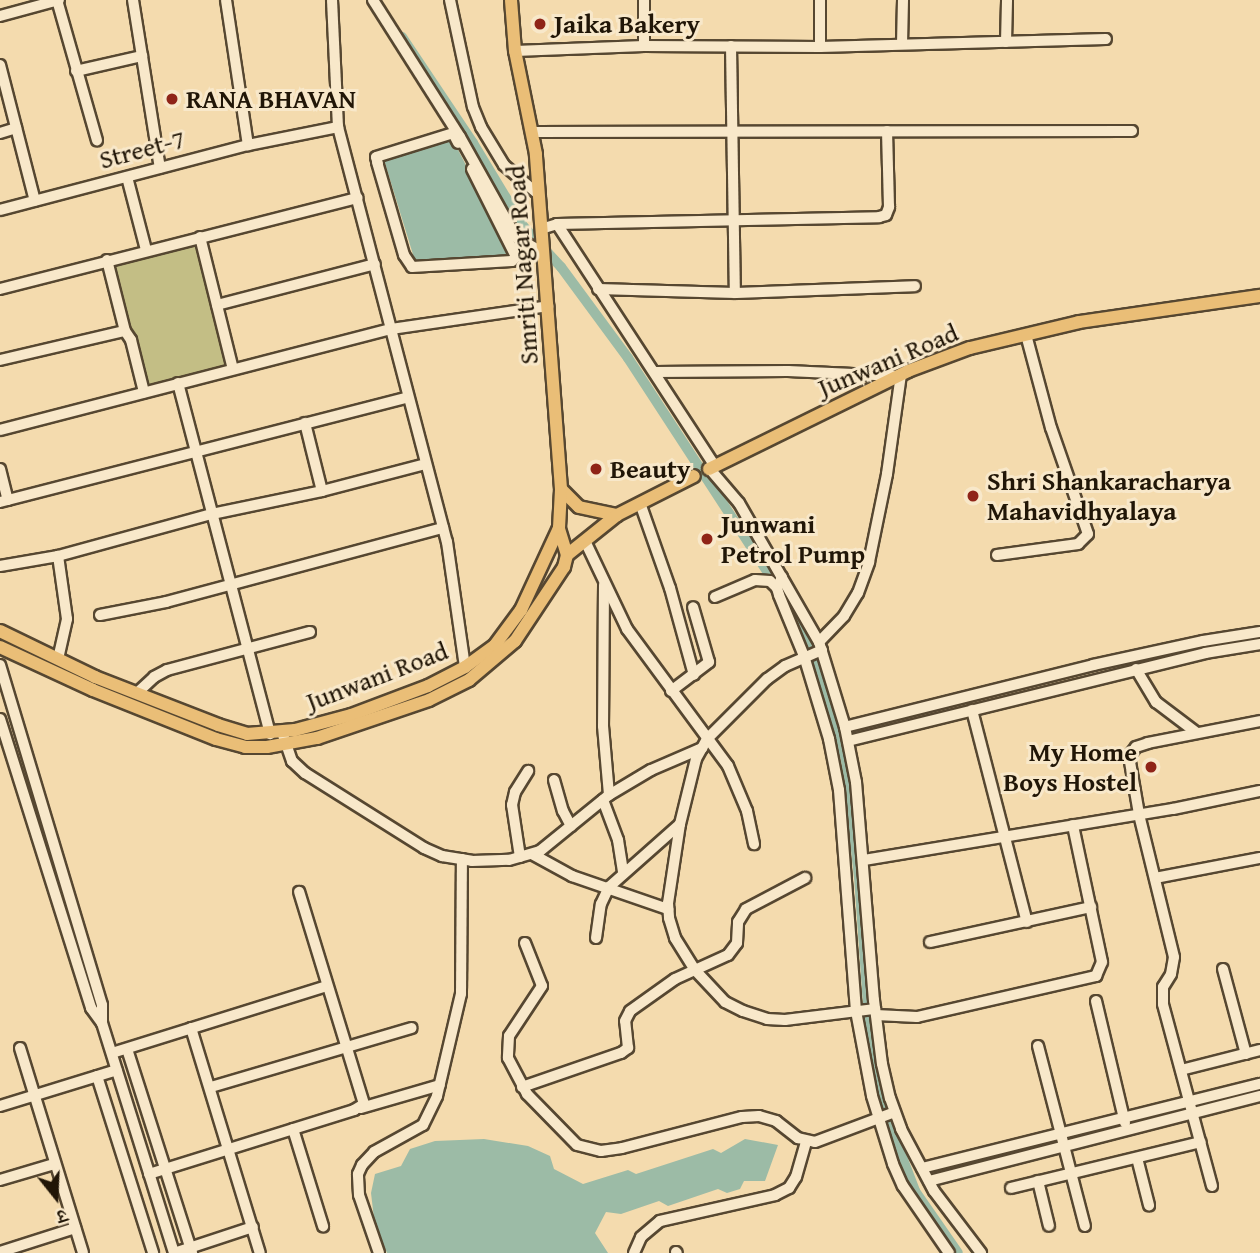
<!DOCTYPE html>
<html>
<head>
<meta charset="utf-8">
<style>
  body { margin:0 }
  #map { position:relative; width:1260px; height:1253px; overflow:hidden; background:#f4dbae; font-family:"Gentium Book Plus","Noto Serif Devanagari",serif }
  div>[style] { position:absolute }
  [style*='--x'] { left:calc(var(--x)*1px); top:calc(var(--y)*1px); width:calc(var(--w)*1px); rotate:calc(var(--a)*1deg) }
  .green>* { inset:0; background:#c3be85; transform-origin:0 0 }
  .water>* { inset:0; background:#9cbba6 }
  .canal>* { height:10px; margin:-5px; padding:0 5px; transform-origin:5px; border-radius:5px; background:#9cbba6 }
  .roads { filter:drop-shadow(2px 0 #564731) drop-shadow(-2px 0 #564731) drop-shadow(0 2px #564731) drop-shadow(0 -2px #564731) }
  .minor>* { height:10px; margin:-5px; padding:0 5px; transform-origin:5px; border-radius:5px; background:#f8e8ca }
  .major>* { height:12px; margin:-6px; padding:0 6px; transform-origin:6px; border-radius:6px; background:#eabe77 }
  .dots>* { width:19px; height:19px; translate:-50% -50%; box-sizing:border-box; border:4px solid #f8e8ca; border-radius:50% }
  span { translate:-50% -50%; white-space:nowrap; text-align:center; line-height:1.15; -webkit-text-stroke:6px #f8e8ca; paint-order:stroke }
  .poi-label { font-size:26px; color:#211607; font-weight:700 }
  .left { translate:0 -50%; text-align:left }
  .right { translate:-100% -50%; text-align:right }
  .street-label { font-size:26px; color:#211607 }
  .north { position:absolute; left:21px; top:1162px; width:70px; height:70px; -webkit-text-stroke:5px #f8e8ca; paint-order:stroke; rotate:162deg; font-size:19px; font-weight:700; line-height:28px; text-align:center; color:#211607 }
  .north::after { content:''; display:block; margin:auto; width:24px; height:32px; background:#211607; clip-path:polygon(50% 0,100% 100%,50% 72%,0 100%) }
</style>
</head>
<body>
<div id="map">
  <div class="green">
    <i style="left:200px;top:237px;width:136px;height:96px;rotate:76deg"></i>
  </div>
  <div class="water">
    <i style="clip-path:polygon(452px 138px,509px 249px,508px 255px,415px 261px,384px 160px)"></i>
    <i style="clip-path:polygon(484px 1139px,528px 1146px,550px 1156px,554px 1169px,583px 1184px,628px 1170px,636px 1174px,713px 1149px,721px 1153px,745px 1139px,778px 1145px,765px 1181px,744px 1181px,740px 1189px,727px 1193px,718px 1189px,668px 1206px,659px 1201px,621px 1214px,606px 1212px,595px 1233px,608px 1253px,387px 1253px,375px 1227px,371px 1193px,375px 1174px,401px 1166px,410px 1149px,435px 1141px)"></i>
  </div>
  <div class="canal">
    <i style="--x:402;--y:37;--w:128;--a:56.2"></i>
    <i style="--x:473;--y:143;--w:97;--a:58.9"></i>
    <i style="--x:523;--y:226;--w:56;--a:47.2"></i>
    <i style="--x:561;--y:267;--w:113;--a:53.6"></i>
    <i style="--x:628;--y:358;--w:306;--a:56.9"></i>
    <i style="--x:795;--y:614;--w:36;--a:66"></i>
    <i style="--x:810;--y:647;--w:119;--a:72.3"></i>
    <i style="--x:846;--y:760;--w:118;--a:83.7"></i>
    <i style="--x:859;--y:877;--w:172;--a:86"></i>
    <i style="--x:871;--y:1049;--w:59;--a:78.3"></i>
    <i style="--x:883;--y:1107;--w:90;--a:69.1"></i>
    <i style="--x:915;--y:1191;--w:75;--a:55.3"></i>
  </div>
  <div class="roads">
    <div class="minor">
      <i style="--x:57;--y:0;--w:146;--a:74.1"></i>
      <i style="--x:133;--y:0;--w:170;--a:80.9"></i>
      <i style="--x:226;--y:0;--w:147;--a:81.4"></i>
      <i style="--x:332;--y:0;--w:127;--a:87.3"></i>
      <i style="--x:338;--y:127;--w:429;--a:75.3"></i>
      <i style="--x:447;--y:542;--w:126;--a:81.8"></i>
      <i style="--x:373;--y:0;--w:162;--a:57.6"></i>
      <i style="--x:460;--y:137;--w:115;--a:60.8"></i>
      <i style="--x:516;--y:237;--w:30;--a:30"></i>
      <i style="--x:450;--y:0;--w:109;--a:77.9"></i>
      <i style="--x:473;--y:107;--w:22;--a:68"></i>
      <i style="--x:481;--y:127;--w:44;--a:58.8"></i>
      <i style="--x:504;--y:165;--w:45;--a:40.5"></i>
      <i style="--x:644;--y:0;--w:46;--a:90"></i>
      <i style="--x:820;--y:0;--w:47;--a:90"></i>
      <i style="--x:0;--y:16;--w:61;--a:-15.2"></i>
      <i style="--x:1006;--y:42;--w:42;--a:-88.6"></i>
      <i style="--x:902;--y:44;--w:44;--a:-88.7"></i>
      <i style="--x:731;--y:46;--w:247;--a:89.1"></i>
      <i style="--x:515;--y:51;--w:129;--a:-2.2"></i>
      <i style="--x:644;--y:46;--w:176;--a:0.3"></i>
      <i style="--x:820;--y:47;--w:286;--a:-1.6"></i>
      <i style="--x:0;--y:65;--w:140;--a:75.6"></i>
      <i style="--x:76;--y:71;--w:68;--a:-12.8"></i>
      <i style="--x:533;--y:132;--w:599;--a:-0.1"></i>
      <i style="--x:0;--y:133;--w:17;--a:-17"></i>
      <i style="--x:377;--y:162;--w:97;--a:73.8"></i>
      <i style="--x:404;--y:255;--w:14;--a:56"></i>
      <i style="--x:412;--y:267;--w:100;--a:-3.4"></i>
      <i style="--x:512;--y:261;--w:6;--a:-45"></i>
      <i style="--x:516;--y:257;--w:16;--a:-76"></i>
      <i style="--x:378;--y:164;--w:7;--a:-106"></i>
      <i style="--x:376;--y:157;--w:81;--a:-17.3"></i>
      <i style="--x:453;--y:133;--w:11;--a:63"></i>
      <i style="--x:472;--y:169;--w:98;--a:63.4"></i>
      <i style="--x:127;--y:177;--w:75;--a:75.4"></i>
      <i style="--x:0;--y:210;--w:256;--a:-14.7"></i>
      <i style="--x:248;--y:145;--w:92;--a:-11.3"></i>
      <i style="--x:557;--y:224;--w:289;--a:56.9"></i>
      <i style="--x:541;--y:229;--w:17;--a:-17"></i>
      <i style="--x:557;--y:224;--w:322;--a:-1.2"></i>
      <i style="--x:879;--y:217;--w:7;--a:-16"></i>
      <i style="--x:886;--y:215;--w:9;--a:-69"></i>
      <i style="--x:889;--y:207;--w:76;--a:-91.5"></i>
      <i style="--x:200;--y:237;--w:136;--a:76"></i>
      <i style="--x:107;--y:260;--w:73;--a:75.8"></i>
      <i style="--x:0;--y:289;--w:369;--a:-14.3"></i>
      <i style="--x:598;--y:289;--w:137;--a:1.7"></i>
      <i style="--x:735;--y:293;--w:180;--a:-2.2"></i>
      <i style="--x:217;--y:305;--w:163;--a:-14.5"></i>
      <i style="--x:0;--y:360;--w:128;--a:-13.1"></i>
      <i style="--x:125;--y:331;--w:11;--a:56"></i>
      <i style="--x:131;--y:340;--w:54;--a:76"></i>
      <i style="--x:655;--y:372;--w:133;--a:-0.4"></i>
      <i style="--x:788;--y:371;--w:109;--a:2.6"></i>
      <i style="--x:178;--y:383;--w:363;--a:75.3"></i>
      <i style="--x:305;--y:423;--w:70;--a:76"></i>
      <i style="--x:0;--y:430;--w:404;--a:-14.5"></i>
      <i style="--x:391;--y:329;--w:159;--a:-8.3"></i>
      <i style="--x:709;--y:468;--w:46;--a:49.4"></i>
      <i style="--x:739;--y:503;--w:160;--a:60.1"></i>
      <i style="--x:819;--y:642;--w:89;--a:73"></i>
      <i style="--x:845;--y:727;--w:56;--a:78.7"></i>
      <i style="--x:856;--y:782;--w:219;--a:85.3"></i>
      <i style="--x:874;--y:1000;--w:64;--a:82.9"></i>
      <i style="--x:882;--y:1064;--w:35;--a:77"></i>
      <i style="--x:890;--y:1098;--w:33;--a:70"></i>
      <i style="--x:901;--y:1129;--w:70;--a:62"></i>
      <i style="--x:934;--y:1191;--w:78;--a:52.8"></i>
      <i style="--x:0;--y:469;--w:32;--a:76"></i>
      <i style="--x:0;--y:502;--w:421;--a:-14.4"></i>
      <i style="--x:640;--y:503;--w:90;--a:70.6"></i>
      <i style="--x:670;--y:588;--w:90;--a:74.6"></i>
      <i style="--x:585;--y:541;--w:98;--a:64.5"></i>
      <i style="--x:627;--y:629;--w:170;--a:53.6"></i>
      <i style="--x:728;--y:766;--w:49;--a:67.1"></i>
      <i style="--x:747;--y:811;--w:34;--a:78"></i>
      <i style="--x:997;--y:555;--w:82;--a:-7.7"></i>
      <i style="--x:1078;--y:544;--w:14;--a:-45"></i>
      <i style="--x:1088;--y:534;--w:112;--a:-109.2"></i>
      <i style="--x:1051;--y:428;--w:96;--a:-105"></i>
      <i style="--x:0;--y:566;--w:59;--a:-9.8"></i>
      <i style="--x:58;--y:556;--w:160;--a:-15.3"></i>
      <i style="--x:212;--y:514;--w:112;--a:-11.8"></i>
      <i style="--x:322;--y:491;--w:107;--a:-14.6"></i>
      <i style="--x:782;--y:577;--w:12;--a:114"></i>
      <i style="--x:777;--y:588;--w:7;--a:74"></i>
      <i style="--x:779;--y:595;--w:66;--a:67.7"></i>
      <i style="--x:804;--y:656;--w:87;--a:73.2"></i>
      <i style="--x:829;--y:739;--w:52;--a:78.9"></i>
      <i style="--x:839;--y:790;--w:222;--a:85.6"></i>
      <i style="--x:856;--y:1011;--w:86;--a:79.3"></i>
      <i style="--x:872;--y:1096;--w:71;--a:72.8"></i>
      <i style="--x:893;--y:1164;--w:24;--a:66"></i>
      <i style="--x:903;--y:1186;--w:81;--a:55.5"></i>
      <i style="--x:604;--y:585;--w:141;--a:90.4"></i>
      <i style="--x:603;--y:726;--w:69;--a:85"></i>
      <i style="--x:715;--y:597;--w:43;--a:-23"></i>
      <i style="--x:755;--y:580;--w:15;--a:4"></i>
      <i style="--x:770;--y:581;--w:10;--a:45"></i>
      <i style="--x:100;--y:615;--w:67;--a:-11.1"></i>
      <i style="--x:166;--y:602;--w:287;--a:-15"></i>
      <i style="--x:819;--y:642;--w:36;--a:-46"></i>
      <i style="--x:844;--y:616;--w:27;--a:-59"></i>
      <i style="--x:858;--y:593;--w:33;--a:-70"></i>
      <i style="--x:869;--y:562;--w:90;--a:-78.4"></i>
      <i style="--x:887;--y:474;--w:101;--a:-82"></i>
      <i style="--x:822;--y:650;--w:40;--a:156.6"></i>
      <i style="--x:785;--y:666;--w:22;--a:144"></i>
      <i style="--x:767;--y:679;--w:85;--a:135"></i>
      <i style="--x:707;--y:739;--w:23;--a:119"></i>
      <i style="--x:696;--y:759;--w:67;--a:103.8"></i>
      <i style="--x:680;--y:824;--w:80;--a:98.6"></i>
      <i style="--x:668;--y:903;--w:15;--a:86"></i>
      <i style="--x:669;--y:918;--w:21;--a:73"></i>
      <i style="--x:675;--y:938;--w:38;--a:58"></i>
      <i style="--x:695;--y:970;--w:44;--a:46.8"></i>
      <i style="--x:725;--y:1002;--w:20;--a:27"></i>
      <i style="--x:743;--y:1011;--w:25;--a:18"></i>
      <i style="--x:767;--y:1019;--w:18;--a:3"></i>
      <i style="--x:785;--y:1020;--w:91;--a:-7"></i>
      <i style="--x:58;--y:659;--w:41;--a:-77.3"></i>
      <i style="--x:67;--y:619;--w:64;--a:-98.1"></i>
      <i style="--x:0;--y:665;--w:355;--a:73.3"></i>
      <i style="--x:102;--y:1005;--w:18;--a:90"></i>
      <i style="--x:102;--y:1023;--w:241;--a:72.6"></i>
      <i style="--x:1136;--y:669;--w:39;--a:59"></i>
      <i style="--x:1156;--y:702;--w:51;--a:37.1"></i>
      <i style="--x:671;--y:691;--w:48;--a:-37.3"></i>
      <i style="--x:709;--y:662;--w:57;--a:-106.2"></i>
      <i style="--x:137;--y:693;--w:23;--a:-43"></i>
      <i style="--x:154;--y:677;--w:15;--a:-28"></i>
      <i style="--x:167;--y:670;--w:148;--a:-14.9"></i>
      <i style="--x:972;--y:710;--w:219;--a:75.5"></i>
      <i style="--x:0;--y:719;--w:303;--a:72.5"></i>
      <i style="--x:91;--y:1008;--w:19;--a:54"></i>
      <i style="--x:845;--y:727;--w:256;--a:-14"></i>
      <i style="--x:1093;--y:665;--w:113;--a:-12.3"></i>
      <i style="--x:1203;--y:641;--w:58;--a:-9"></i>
      <i style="--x:282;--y:732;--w:31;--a:71"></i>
      <i style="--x:292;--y:761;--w:18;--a:43"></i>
      <i style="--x:305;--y:773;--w:141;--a:32.2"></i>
      <i style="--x:424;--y:848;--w:20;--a:24"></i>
      <i style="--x:442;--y:856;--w:30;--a:9"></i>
      <i style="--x:472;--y:861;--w:37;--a:-2"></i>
      <i style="--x:509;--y:860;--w:32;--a:-16"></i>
      <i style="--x:540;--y:851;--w:89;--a:-39.1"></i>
      <i style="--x:609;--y:795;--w:49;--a:-30.8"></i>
      <i style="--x:651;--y:770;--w:56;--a:-23.3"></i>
      <i style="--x:848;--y:741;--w:368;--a:-13.8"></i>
      <i style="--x:1205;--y:653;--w:56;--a:-9.3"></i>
      <i style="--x:554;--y:780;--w:32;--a:74"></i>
      <i style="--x:563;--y:811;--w:17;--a:62"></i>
      <i style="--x:603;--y:800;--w:43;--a:69.4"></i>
      <i style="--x:618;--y:840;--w:33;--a:81"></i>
      <i style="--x:532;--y:854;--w:46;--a:28.8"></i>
      <i style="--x:572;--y:876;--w:102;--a:19"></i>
      <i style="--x:520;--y:857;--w:53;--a:-98.7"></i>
      <i style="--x:512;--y:805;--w:13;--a:-77"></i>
      <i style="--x:515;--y:792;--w:25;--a:-58"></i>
      <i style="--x:864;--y:860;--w:313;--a:-9.4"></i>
      <i style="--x:1173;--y:809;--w:89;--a:-11.7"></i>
      <i style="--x:1155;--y:878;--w:107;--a:-10.8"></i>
      <i style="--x:596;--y:938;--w:34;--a:-82"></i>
      <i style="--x:601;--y:904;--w:19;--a:-65"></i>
      <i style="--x:609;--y:887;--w:95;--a:-41.6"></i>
      <i style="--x:930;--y:942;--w:165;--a:-12.3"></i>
      <i style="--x:525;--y:943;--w:46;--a:68.4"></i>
      <i style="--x:542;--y:986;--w:60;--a:123.4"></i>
      <i style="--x:509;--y:1036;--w:22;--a:93"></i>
      <i style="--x:508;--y:1058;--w:41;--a:62.2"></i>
      <i style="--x:527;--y:1094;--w:71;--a:45.6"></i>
      <i style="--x:577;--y:1145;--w:25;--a:14"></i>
      <i style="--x:601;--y:1151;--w:21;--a:-8"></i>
      <i style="--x:622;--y:1148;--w:124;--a:-14.5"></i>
      <i style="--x:742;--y:1117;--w:17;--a:-3"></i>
      <i style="--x:759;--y:1116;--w:18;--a:16"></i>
      <i style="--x:776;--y:1121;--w:28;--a:38"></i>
      <i style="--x:798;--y:1138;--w:17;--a:13"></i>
      <i style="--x:815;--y:1142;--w:85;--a:-20.6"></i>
      <i style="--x:1223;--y:969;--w:88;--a:74.9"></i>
      <i style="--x:1096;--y:1001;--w:125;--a:76.6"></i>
      <i style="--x:876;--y:1015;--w:41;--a:2.8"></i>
      <i style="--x:917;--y:1017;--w:184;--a:-12.9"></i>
      <i style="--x:1096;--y:976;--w:15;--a:-67"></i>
      <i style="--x:1102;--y:962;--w:140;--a:-102"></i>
      <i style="--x:191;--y:1028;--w:235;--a:73"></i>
      <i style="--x:1038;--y:1046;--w:186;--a:75.4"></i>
      <i style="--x:20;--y:1048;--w:214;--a:72.9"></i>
      <i style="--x:127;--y:1049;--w:214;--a:72.3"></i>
      <i style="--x:112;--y:1053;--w:225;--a:-17.3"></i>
      <i style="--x:1181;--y:1070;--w:81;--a:-14.2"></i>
      <i style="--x:97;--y:1076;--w:186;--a:72.4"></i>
      <i style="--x:211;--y:1087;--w:209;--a:-16.4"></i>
      <i style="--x:522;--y:1087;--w:105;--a:-19"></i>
      <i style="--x:621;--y:1053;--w:9;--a:-36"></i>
      <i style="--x:628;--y:1048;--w:27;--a:-96"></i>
      <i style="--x:625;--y:1021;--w:11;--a:-63"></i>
      <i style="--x:630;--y:1011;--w:55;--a:-35.4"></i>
      <i style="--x:675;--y:979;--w:58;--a:-24.4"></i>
      <i style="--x:728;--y:955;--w:15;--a:-53"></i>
      <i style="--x:737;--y:943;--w:21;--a:-87"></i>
      <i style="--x:738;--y:922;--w:15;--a:-58"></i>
      <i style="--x:746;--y:909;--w:67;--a:-27.7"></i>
      <i style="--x:0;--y:1106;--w:122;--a:-17.1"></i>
      <i style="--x:361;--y:1108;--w:82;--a:-16.2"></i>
      <i style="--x:293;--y:1129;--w:102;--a:72.8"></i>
      <i style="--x:1137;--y:1158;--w:49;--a:75.7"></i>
      <i style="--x:922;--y:1168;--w:348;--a:-14"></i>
      <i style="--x:149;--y:1174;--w:215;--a:-17.3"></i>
      <i style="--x:354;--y:1110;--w:12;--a:-31"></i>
      <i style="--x:364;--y:1104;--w:222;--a:-107"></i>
      <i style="--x:0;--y:1180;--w:56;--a:-16.5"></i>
      <i style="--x:929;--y:1181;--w:342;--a:-14.4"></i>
      <i style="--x:1038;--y:1181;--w:46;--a:76.3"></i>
      <i style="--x:1212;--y:1186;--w:188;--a:-105.1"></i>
      <i style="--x:1163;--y:1004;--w:17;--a:-90"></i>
      <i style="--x:1163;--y:987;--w:15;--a:-58"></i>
      <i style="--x:1171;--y:974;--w:17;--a:-80"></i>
      <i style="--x:1174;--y:957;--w:147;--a:-103.8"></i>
      <i style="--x:1139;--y:814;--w:59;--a:-99.8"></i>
      <i style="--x:1129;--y:756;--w:11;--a:-52"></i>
      <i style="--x:1136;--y:747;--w:13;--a:-18"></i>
      <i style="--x:1148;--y:743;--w:114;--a:-11.1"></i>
      <i style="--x:1011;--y:1188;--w:195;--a:-13.6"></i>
      <i style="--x:0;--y:1252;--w:79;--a:-17.7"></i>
      <i style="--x:676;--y:1252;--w:1;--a:45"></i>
      <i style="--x:174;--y:1253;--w:83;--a:-18.2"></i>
      <i style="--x:379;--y:1253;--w:61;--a:-109"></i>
      <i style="--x:359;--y:1195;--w:21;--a:-93"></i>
      <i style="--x:358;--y:1174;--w:10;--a:-66"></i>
      <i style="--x:362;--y:1165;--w:18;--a:-47"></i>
      <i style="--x:374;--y:1152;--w:56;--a:-28.9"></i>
      <i style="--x:423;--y:1125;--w:32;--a:-64"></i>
      <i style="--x:437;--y:1096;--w:105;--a:-76.8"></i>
      <i style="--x:461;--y:994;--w:135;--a:-89.6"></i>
      <i style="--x:634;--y:1253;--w:17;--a:-66"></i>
      <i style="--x:641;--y:1237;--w:25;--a:-40"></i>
      <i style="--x:660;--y:1221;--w:118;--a:-12.7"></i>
      <i style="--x:775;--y:1195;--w:16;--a:-27"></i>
      <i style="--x:789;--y:1188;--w:13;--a:-58"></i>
      <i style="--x:796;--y:1177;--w:37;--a:-74"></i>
    </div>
    <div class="major">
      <i style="--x:709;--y:469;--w:222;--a:-26.2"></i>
      <i style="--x:908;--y:371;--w:66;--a:-20.4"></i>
      <i style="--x:970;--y:348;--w:112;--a:-13.4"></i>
      <i style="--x:1079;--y:322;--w:183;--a:-8.2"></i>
      <i style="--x:561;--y:489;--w:25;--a:45"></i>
      <i style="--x:579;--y:507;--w:39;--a:12"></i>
      <i style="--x:567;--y:555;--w:64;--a:-38.7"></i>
      <i style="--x:617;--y:515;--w:86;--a:-26.9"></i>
      <i style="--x:0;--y:631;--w:106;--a:25.8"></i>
      <i style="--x:95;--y:677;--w:132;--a:21.3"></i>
      <i style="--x:218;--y:725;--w:30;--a:17"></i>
      <i style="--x:247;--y:734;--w:48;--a:-4.8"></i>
      <i style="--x:295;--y:730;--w:58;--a:-15"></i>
      <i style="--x:351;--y:715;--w:82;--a:-20.6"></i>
      <i style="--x:428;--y:686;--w:42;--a:-27.2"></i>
      <i style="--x:465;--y:667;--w:37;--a:-36"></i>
      <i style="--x:495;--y:645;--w:44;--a:-53.4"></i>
      <i style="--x:521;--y:610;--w:90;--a:-65.1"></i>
      <i style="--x:0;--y:647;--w:102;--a:24.8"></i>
      <i style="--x:93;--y:690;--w:132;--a:21.7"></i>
      <i style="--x:216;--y:739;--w:30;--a:15"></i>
      <i style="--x:245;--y:747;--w:22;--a:0"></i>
      <i style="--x:267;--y:747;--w:51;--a:-10.2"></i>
      <i style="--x:317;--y:738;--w:118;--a:-18.7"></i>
      <i style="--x:429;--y:700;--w:45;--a:-26.6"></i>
      <i style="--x:469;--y:680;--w:60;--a:-40.3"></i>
      <i style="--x:515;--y:641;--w:89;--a:-56.5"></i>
      <i style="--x:564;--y:567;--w:12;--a:-76"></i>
      <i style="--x:567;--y:555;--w:28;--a:-107"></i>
      <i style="--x:559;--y:528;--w:39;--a:-87"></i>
      <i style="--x:561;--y:489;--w:336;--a:-94.3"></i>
      <i style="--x:536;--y:154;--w:105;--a:-101.5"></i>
      <i style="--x:515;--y:51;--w:51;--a:-94.5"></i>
    </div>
  </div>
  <div class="dots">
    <i style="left:540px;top:24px;background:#8f2418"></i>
    <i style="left:172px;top:99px;background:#8f2418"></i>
    <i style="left:596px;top:469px;background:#8f2418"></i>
    <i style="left:973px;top:496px;background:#8f2418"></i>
    <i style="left:707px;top:539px;background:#8f2418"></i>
    <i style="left:1151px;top:767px;background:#8f2418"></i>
  </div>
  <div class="poi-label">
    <span class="left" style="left:554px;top:24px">Jaika Bakery</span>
    <span class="left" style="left:186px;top:99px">RANA BHAVAN</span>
    <span class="left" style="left:610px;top:469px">Beauty</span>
    <span class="left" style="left:987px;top:496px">Shri Shankaracharya<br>Mahavidhyalaya</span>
    <span class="left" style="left:721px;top:539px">Junwani<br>Petrol Pump</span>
    <span class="right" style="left:1137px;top:767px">My Home<br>Boys Hostel</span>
  </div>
  <div class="street-label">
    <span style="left:142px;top:149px;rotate:-15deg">Street-7</span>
    <span style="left:522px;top:265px;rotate:-94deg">Smriti Nagar Road</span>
    <span style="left:888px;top:360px;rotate:-23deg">Junwani Road</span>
    <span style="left:377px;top:676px;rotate:-21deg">Junwani Road</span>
  </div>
  <div class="north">उ</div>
</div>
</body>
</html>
